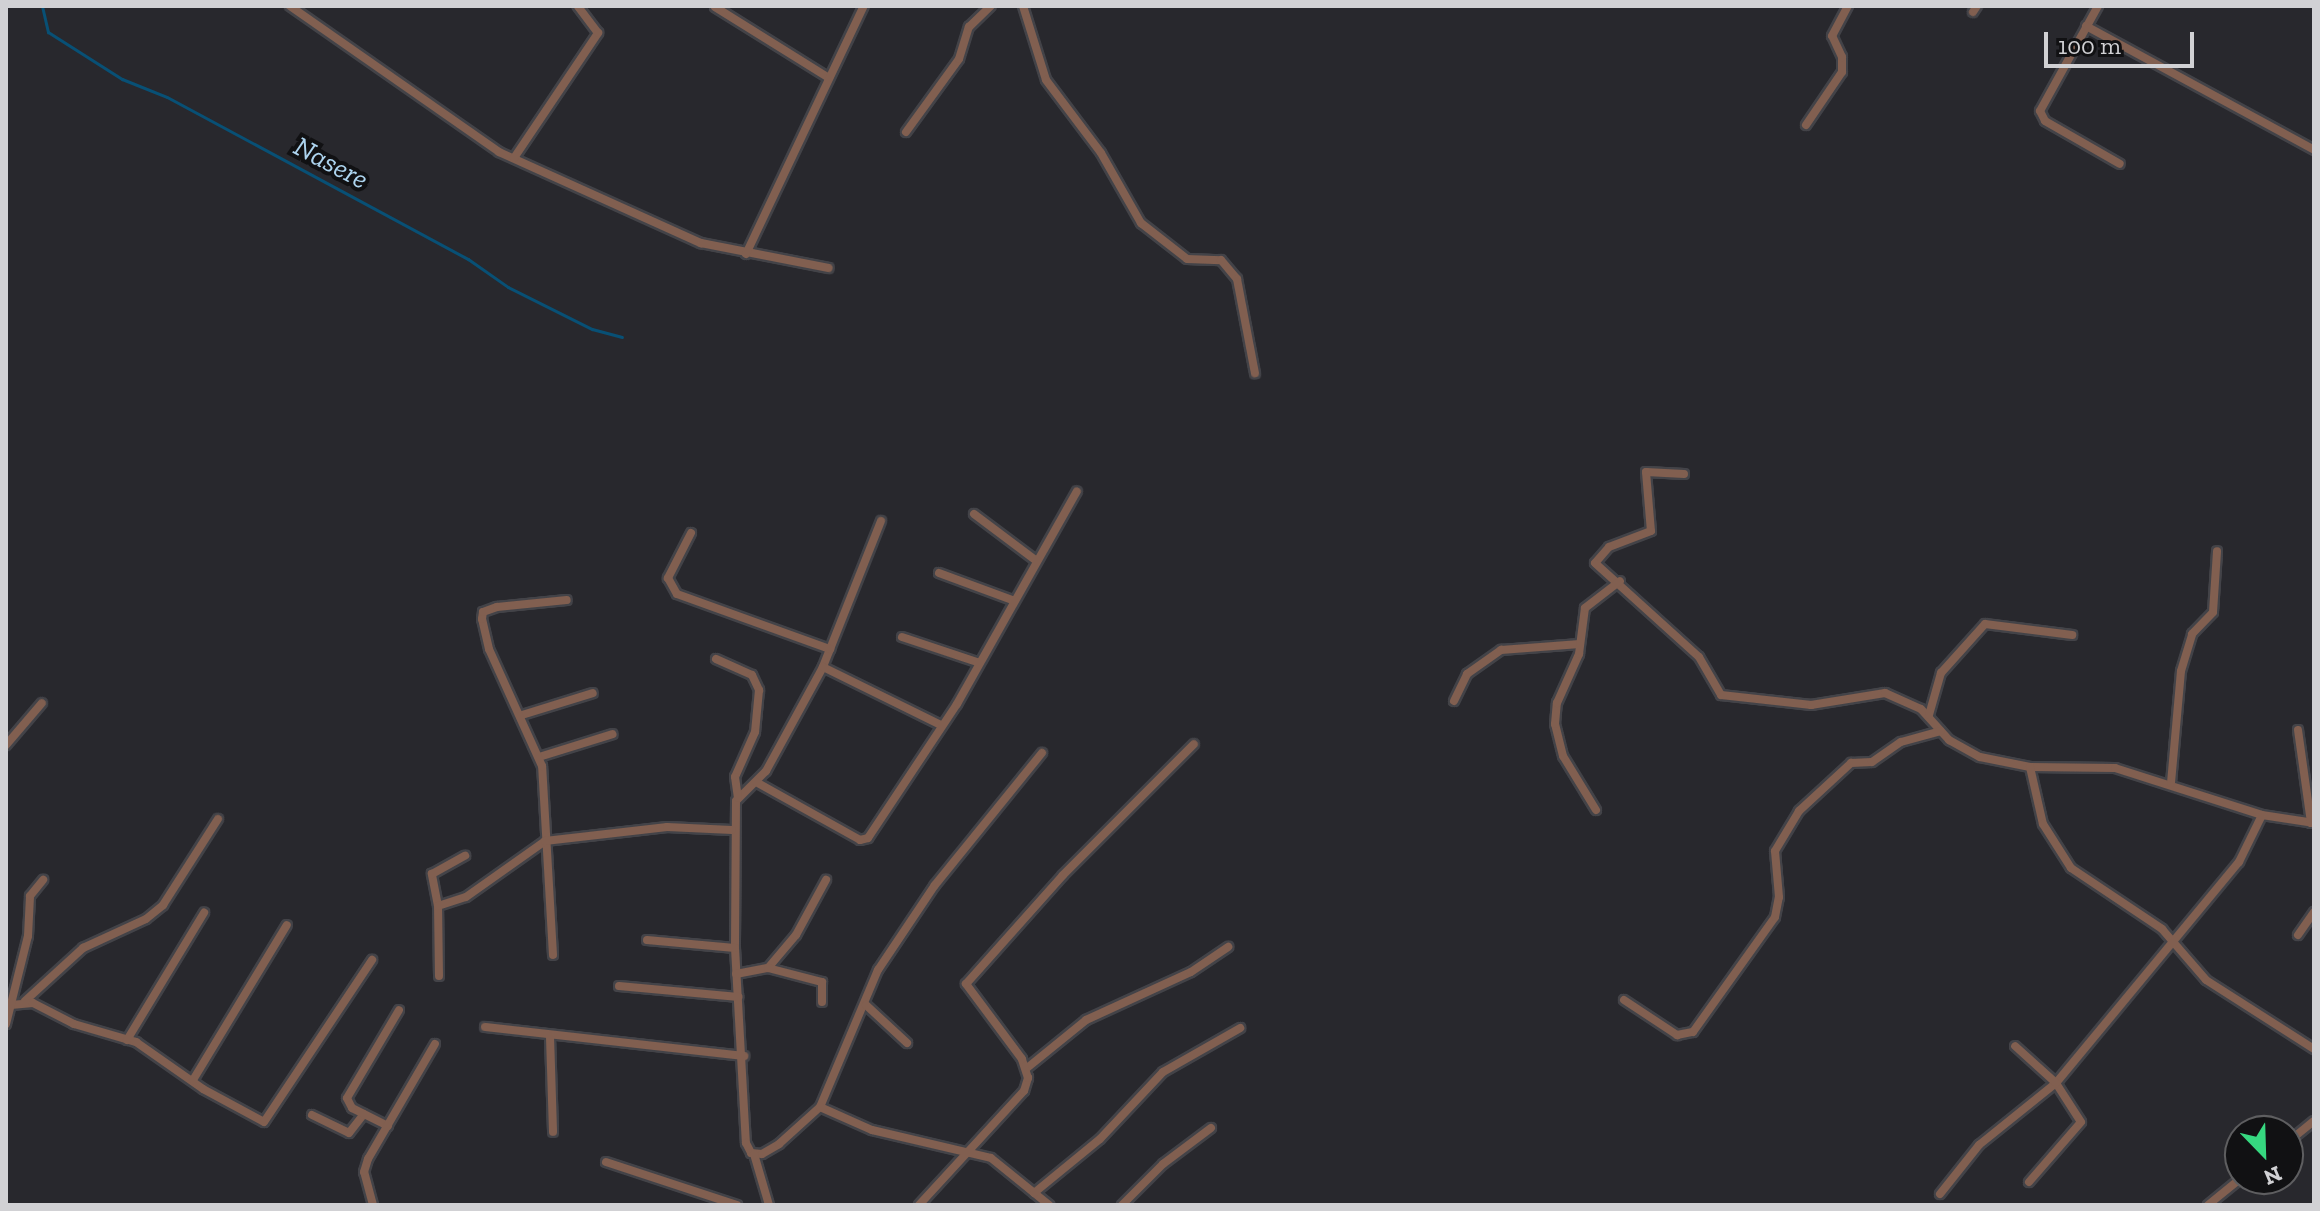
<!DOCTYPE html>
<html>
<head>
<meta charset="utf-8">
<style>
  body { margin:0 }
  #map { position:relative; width:2320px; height:1211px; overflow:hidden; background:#28282d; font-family:"Zilla Slab",serif }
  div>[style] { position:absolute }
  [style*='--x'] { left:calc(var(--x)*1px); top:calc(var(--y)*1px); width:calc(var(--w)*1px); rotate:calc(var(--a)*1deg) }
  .stream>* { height:3px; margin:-1.5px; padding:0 1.5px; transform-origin:1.5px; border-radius:1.5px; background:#085075 }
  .roads { filter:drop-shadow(2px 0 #434348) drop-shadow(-2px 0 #434348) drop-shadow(0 2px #434348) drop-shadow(0 -2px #434348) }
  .street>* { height:8px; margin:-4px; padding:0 4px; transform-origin:4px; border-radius:4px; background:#815f50 }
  span { translate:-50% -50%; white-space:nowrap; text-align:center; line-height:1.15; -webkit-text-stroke:8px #111113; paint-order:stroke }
  .water-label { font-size:28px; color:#add4ef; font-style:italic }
  .frame { position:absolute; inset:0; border:8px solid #d1d1d4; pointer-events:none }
  .north { position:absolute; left:2224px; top:1115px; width:80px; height:80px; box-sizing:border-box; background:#111113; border:2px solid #5e5e60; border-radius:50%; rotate:157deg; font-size:22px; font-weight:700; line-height:32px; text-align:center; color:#d1d1d4 }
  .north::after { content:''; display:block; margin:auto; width:28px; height:36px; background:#36d880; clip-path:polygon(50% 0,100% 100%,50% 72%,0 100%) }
  .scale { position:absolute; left:2044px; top:32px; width:150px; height:36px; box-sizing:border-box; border:4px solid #d1d1d4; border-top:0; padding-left:10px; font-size:24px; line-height:28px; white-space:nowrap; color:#d1d1d4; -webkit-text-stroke:6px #111113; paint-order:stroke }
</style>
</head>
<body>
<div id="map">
  <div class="stream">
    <i style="--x:42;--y:6;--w:27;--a:77"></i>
    <i style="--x:48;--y:32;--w:88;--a:32.4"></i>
    <i style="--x:122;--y:79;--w:48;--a:21.8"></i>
    <i style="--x:167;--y:97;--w:342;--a:28.3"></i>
    <i style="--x:468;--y:259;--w:49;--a:35"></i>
    <i style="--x:508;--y:287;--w:94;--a:26.6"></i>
    <i style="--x:592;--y:329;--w:31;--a:15"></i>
  </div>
  <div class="roads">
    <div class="street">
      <i style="--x:290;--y:6;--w:255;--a:34.9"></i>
      <i style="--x:499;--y:152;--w:222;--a:24.3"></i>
      <i style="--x:701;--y:243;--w:130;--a:11.1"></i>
      <i style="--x:1023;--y:6;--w:77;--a:72.7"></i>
      <i style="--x:1046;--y:80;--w:91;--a:53"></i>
      <i style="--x:1101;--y:153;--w:81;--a:60.3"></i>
      <i style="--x:1141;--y:223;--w:58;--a:38"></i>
      <i style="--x:1187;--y:259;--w:34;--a:2"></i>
      <i style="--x:1221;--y:260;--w:25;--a:50"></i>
      <i style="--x:1237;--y:279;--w:96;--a:79.2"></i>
      <i style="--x:2098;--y:6;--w:120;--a:118.9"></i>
      <i style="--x:2040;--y:111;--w:11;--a:63"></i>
      <i style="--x:2045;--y:121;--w:86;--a:29.8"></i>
      <i style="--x:715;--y:7;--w:134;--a:31.9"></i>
      <i style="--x:1973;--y:12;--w:7;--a:-56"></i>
      <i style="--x:2086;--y:26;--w:260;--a:28.5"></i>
      <i style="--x:1806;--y:125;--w:64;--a:-55.8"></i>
      <i style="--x:1842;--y:72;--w:15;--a:-90"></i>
      <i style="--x:1842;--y:57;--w:23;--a:-115"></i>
      <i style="--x:1832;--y:36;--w:34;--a:-62"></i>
      <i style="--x:906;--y:132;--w:90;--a:-54"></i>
      <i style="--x:959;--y:59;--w:34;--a:-73"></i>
      <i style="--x:969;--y:27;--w:30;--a:-44"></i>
      <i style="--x:514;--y:158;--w:151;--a:-56.1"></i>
      <i style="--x:598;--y:33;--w:34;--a:-127"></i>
      <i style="--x:746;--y:254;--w:275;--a:-64.6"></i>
      <i style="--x:1684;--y:474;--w:38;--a:-177"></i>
      <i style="--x:1646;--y:472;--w:59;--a:85.2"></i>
      <i style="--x:1651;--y:531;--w:45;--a:159.1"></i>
      <i style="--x:1609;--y:547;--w:21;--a:131"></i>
      <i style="--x:1595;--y:563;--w:140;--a:42.1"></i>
      <i style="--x:1699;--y:657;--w:44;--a:59.9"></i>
      <i style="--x:1721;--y:695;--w:91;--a:6.3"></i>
      <i style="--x:1811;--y:705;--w:75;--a:-9.2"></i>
      <i style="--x:1885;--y:693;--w:39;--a:24"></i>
      <i style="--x:1921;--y:709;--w:42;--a:47.9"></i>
      <i style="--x:1949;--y:740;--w:35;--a:29"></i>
      <i style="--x:1980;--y:757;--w:51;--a:11.3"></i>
      <i style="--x:2030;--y:767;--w:85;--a:0.7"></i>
      <i style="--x:2115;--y:768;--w:154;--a:17.7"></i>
      <i style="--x:2262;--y:815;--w:53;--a:8.7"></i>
      <i style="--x:974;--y:514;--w:75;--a:36.9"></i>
      <i style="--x:881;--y:521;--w:157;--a:111.7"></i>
      <i style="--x:823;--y:667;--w:119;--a:118.7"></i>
      <i style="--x:766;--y:771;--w:42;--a:135"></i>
      <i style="--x:736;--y:801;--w:147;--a:90.4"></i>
      <i style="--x:735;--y:948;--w:195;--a:86.8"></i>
      <i style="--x:746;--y:1143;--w:11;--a:63"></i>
      <i style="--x:751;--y:1153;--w:11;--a:5"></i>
      <i style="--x:762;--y:1154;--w:20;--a:-30"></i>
      <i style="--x:779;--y:1144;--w:55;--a:-42.1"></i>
      <i style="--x:820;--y:1107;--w:149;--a:-67.1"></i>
      <i style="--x:878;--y:970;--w:102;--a:-56.2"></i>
      <i style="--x:935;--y:885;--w:170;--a:-51"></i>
      <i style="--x:691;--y:533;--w:51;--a:117.1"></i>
      <i style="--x:668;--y:578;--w:18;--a:61"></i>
      <i style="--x:677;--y:594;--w:163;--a:19.8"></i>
      <i style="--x:939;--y:573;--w:78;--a:20.3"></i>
      <i style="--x:902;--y:637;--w:79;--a:18.4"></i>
      <i style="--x:716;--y:659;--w:39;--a:24"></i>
      <i style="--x:752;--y:675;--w:17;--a:65"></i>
      <i style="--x:759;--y:690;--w:42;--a:95.4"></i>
      <i style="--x:755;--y:732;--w:49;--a:114"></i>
      <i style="--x:735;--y:777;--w:21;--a:82"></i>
      <i style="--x:823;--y:667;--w:131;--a:26.2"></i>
      <i style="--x:1454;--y:701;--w:30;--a:-64"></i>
      <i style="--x:1467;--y:674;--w:42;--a:-35.2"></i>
      <i style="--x:1501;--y:650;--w:79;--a:-4.3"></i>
      <i style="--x:522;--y:715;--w:74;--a:-17.2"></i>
      <i style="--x:1929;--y:715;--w:44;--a:-74.1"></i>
      <i style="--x:1941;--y:673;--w:66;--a:-48.1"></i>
      <i style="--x:1985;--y:624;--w:88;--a:7.2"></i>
      <i style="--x:2298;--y:730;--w:94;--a:82"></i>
      <i style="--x:6;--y:745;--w:55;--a:-49.4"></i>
      <i style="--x:539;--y:757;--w:77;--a:-17.3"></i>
      <i style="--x:2030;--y:767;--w:58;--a:77.2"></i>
      <i style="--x:2043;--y:824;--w:52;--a:57.5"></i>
      <i style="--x:2071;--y:868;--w:110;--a:33.8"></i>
      <i style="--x:2162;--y:929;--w:67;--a:49.2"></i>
      <i style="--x:2206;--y:980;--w:128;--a:32.6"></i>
      <i style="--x:756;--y:782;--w:119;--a:29.1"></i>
      <i style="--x:860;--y:840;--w:8;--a:-14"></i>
      <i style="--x:868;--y:838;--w:161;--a:-56.4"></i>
      <i style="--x:957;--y:704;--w:244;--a:-60.6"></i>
      <i style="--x:2171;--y:783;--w:112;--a:-84.9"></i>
      <i style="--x:2181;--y:671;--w:39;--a:-73"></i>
      <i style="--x:2192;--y:634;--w:30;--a:-46"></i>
      <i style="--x:2213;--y:612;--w:61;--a:-86.2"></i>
      <i style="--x:1596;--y:810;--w:63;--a:-121.4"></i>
      <i style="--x:1563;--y:756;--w:33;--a:-104"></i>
      <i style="--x:1555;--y:724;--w:21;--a:-85"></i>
      <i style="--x:1557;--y:703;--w:54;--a:-65.8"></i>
      <i style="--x:1579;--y:654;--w:46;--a:-82.6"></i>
      <i style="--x:1585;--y:608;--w:44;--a:-37.6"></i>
      <i style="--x:438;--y:906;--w:33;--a:-101"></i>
      <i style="--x:432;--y:874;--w:38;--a:-29"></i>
      <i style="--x:2298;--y:935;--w:28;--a:-55"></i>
      <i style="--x:647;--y:940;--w:88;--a:5.2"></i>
      <i style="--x:553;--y:955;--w:189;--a:-93.3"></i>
      <i style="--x:542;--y:766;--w:128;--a:-114.4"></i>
      <i style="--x:489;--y:649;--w:31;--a:-103"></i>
      <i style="--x:482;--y:619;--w:7;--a:-82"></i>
      <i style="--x:483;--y:612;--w:15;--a:-20"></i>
      <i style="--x:497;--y:607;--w:70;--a:-5.7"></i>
      <i style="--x:768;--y:968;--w:43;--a:-49.7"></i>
      <i style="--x:796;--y:935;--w:63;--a:-61.4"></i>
      <i style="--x:736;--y:974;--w:33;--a:-11"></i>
      <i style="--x:768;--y:968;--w:56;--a:14.5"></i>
      <i style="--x:822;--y:982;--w:20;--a:90"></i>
      <i style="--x:439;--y:976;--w:70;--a:-90.8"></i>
      <i style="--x:438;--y:906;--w:29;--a:-18"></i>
      <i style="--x:466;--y:897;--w:97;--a:-35.3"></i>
      <i style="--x:545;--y:841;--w:123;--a:-6.5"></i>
      <i style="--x:667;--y:827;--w:65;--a:2.6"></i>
      <i style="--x:619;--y:986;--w:120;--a:5.3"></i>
      <i style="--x:1624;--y:1000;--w:64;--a:33.4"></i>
      <i style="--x:1677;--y:1035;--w:16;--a:-11"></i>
      <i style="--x:1693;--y:1032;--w:141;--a:-54.5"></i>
      <i style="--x:1775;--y:917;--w:20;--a:-79"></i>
      <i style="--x:1779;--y:897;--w:46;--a:-95"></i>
      <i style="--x:1775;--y:851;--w:47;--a:-59"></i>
      <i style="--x:1799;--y:811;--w:71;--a:-42.7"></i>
      <i style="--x:1851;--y:763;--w:21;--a:-3"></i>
      <i style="--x:1872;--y:762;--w:35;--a:-35"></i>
      <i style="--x:1901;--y:742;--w:41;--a:-15.4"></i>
      <i style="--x:25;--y:1001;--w:79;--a:-42.4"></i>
      <i style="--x:83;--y:948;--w:69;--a:-24.7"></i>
      <i style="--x:146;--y:919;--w:22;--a:-39"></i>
      <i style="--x:163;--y:905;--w:102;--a:-57.4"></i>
      <i style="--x:11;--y:1005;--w:22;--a:-5"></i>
      <i style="--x:33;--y:1003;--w:46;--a:27.1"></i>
      <i style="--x:74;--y:1024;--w:65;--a:16.2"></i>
      <i style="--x:136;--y:1042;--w:82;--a:35"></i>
      <i style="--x:203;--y:1089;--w:69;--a:28.4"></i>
      <i style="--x:264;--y:1122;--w:195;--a:-56.3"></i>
      <i style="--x:866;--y:1005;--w:56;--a:42.8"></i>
      <i style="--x:6;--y:1024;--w:91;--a:-76"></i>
      <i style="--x:28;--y:936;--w:40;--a:-87.1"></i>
      <i style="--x:30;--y:896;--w:21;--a:-51"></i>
      <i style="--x:485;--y:1027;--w:261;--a:6.4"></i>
      <i style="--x:550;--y:1036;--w:96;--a:88.2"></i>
      <i style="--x:127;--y:1040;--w:149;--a:-58.8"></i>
      <i style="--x:1027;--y:1068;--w:76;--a:-39.1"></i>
      <i style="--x:1086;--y:1020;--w:115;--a:-24.6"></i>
      <i style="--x:1191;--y:972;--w:45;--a:-34"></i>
      <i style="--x:193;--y:1080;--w:181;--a:-58.8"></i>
      <i style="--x:820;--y:1107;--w:57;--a:23.9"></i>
      <i style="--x:872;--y:1130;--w:122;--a:13.2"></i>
      <i style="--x:991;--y:1158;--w:75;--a:39"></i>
      <i style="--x:312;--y:1115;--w:41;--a:25.9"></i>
      <i style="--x:349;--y:1133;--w:24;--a:-52"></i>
      <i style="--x:388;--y:1126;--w:40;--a:-153.4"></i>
      <i style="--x:352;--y:1108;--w:11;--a:-117"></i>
      <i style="--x:347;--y:1098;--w:102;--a:-59.4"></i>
      <i style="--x:2288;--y:1142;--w:33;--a:-39"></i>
      <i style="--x:754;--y:1154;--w:53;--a:73.6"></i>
      <i style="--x:606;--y:1162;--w:138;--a:18.2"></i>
      <i style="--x:2029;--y:1182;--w:79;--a:-49.1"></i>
      <i style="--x:2081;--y:1122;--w:46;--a:-122.7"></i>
      <i style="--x:2056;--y:1083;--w:287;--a:-50.4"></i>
      <i style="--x:2239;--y:862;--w:52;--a:-63.9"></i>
      <i style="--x:1034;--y:1193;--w:85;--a:-39.3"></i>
      <i style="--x:1100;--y:1139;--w:92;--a:-46.8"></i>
      <i style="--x:1163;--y:1072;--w:89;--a:-29.7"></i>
      <i style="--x:1940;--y:1194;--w:63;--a:-51.5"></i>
      <i style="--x:1979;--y:1145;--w:99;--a:-38.8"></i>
      <i style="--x:2056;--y:1083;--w:55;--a:-137.9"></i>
      <i style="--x:373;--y:1205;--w:34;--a:-105"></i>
      <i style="--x:364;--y:1172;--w:14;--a:-73"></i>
      <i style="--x:368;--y:1159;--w:133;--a:-59.8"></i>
      <i style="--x:919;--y:1205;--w:155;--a:-47.4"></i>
      <i style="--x:1024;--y:1091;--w:14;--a:-73"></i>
      <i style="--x:1028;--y:1078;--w:20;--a:-108"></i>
      <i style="--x:1022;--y:1059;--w:94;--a:-126.7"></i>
      <i style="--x:966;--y:984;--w:146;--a:-48.3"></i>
      <i style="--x:1063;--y:875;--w:185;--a:-45"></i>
      <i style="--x:1122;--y:1205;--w:58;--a:-45"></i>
      <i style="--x:1163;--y:1164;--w:60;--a:-36.9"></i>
      <i style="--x:2208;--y:1205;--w:41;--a:-39.1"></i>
    </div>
  </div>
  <div class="water-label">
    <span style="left:331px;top:163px;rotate:28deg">Nasere</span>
  </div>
  <div class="frame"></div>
  <div class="north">N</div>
  <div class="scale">100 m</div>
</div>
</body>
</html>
